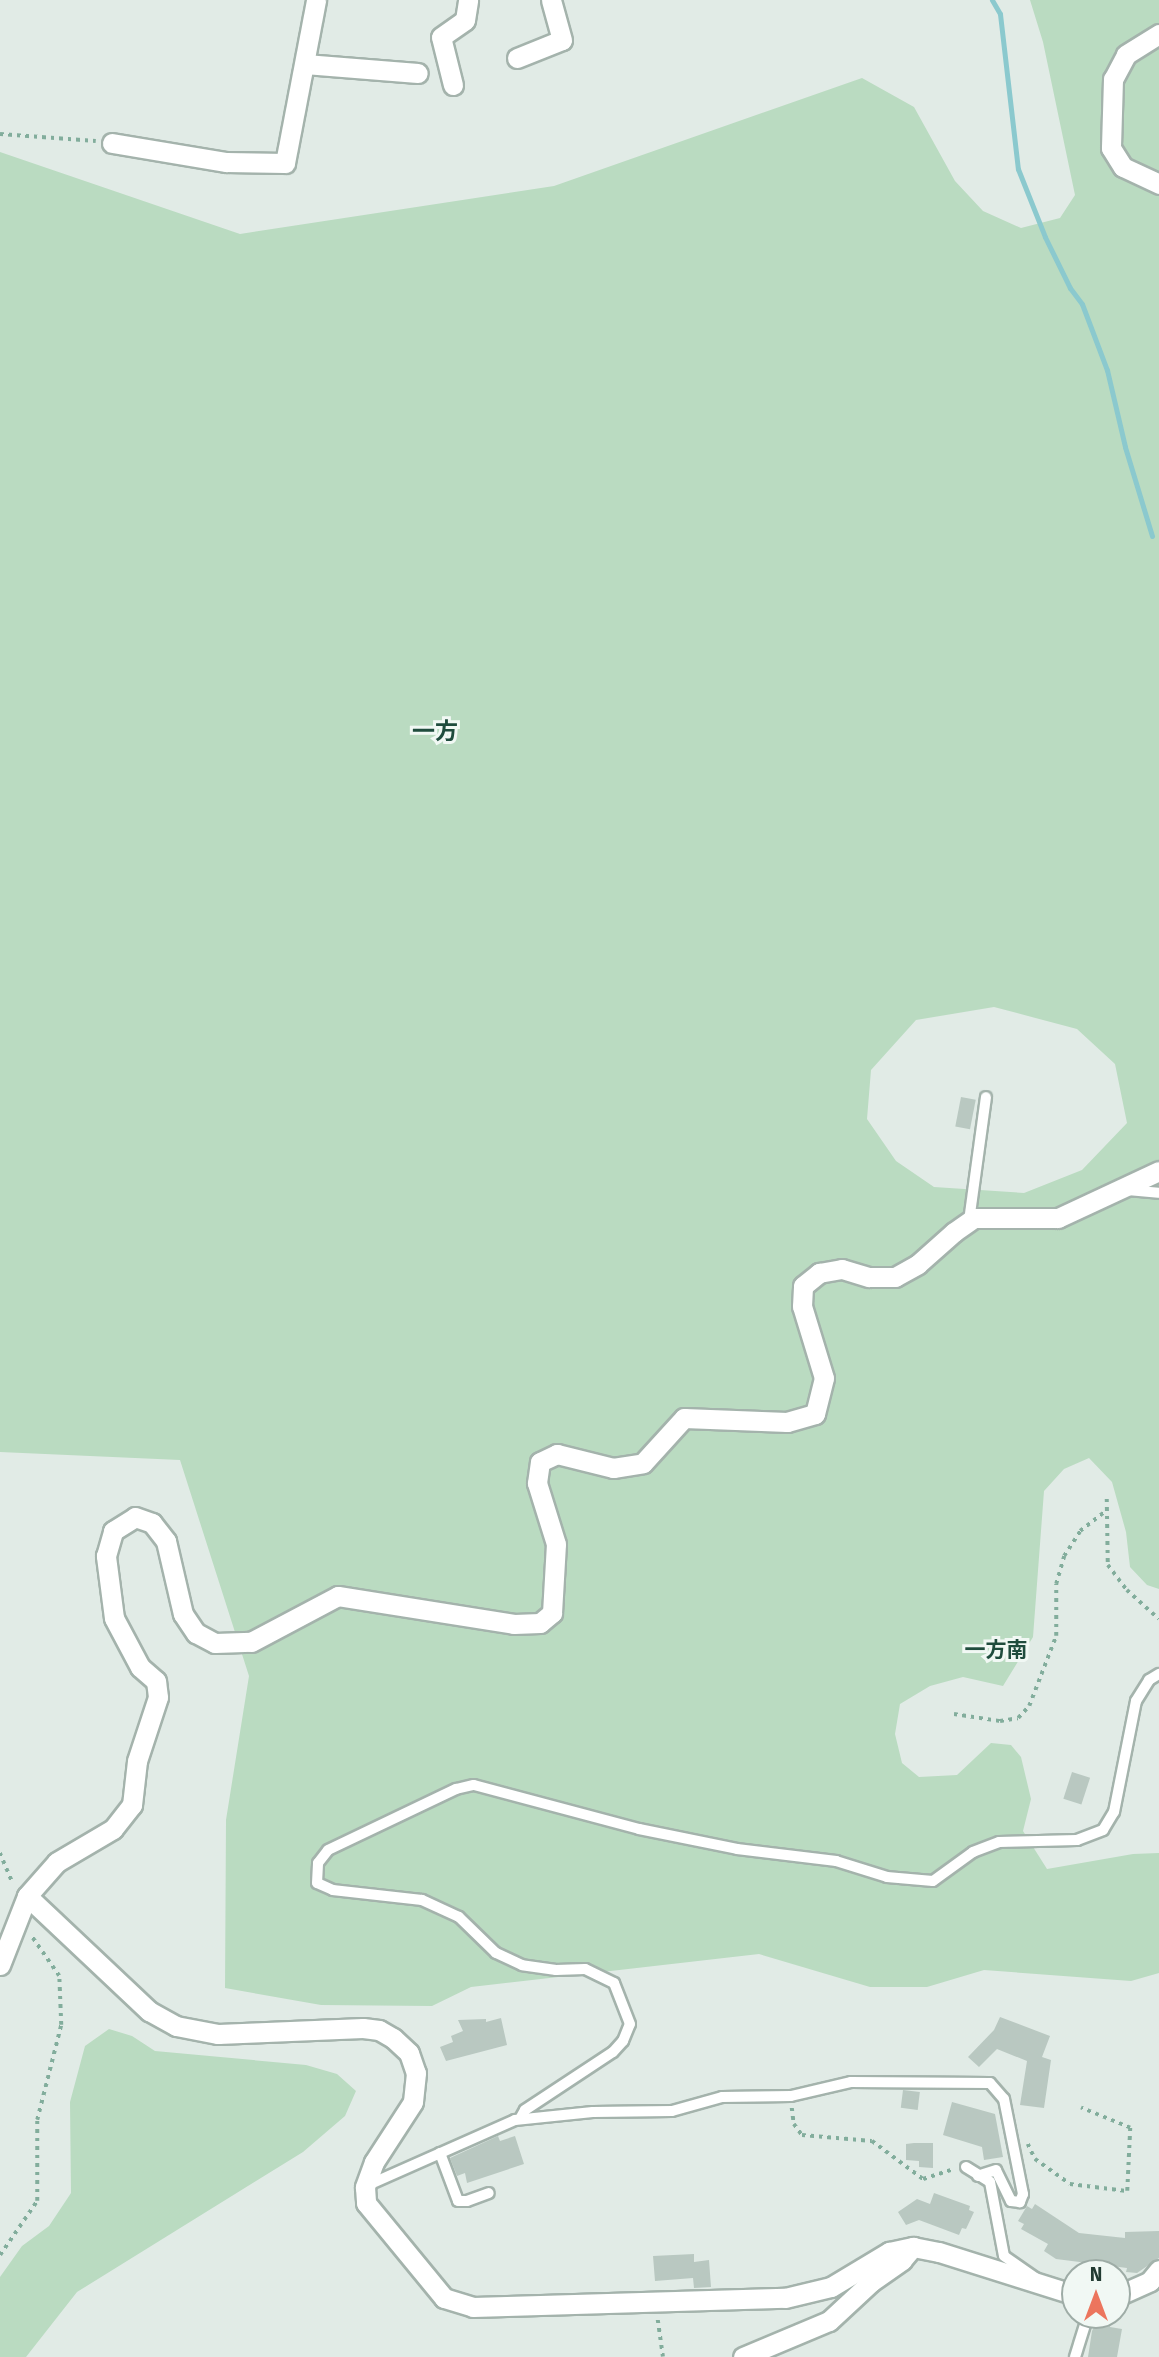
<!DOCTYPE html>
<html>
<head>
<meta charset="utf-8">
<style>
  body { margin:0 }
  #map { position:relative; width:1159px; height:2357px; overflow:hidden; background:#e1ebe6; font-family:"Fira Sans","Noto Sans JP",sans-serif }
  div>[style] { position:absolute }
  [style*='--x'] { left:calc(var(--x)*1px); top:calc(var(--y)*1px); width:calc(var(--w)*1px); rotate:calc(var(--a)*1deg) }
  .green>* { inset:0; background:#badbc1 }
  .stream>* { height:5px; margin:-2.5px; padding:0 2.5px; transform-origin:2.5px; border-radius:2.5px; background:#8bc9ce }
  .building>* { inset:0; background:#b9c8c1; transform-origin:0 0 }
  .path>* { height:3.5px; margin-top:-1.75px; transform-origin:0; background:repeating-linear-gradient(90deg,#82ad9c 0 3.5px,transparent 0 8.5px) }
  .roads { filter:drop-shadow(2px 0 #a4b3ac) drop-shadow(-2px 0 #a4b3ac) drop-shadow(0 2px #a4b3ac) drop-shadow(0 -2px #a4b3ac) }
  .service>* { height:10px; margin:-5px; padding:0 5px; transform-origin:5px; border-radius:5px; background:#fff }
  .minor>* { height:19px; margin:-9.5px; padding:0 9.5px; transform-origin:9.5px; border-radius:9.5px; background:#fff }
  span { translate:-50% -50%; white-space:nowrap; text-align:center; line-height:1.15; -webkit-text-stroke:6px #f1f8f4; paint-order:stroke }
  .neighbourhood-label { font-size:21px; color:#1f4c3d; font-weight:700 }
  .quarter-label { font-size:23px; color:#1f4c3d; font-weight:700 }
  .north { position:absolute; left:1061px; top:2259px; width:70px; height:70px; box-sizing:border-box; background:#f1f8f4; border:2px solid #9eaca6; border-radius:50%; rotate:0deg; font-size:19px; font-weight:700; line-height:28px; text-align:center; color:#223b32 }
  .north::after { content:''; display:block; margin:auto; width:24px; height:32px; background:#ec755d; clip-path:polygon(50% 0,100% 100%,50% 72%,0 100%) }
</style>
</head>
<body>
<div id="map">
  <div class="green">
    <i style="clip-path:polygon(evenodd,1030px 0,1159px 0,1159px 1589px,1147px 1585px,1130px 1567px,1126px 1532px,1112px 1482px,1089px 1458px,1064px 1469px,1044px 1491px,1033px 1637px,1003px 1686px,963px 1677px,930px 1686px,900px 1704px,895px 1734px,902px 1763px,919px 1777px,957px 1775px,991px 1743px,1011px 1745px,1021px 1757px,1031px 1799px,1023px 1831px,1047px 1869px,1133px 1854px,1159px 1853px,1159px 1973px,1131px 1981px,984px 1970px,927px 1987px,870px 1987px,759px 1954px,471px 1987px,432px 2006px,321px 2005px,225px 1988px,226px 1820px,249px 1676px,180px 1460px,0 1452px,0 152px,240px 234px,554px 186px,862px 78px,914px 107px,955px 181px,983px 211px,1021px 228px,1060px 218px,1075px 195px,1043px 42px,1030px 0,994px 1007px,1077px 1029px,1115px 1064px,1127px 1123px,1082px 1170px,1024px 1193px,934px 1187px,896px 1161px,867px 1119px,871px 1070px,916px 1020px,994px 1007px)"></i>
    <i style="clip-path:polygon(109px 2029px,132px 2036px,155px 2051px,306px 2065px,337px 2074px,356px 2091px,345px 2116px,303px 2152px,77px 2292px,26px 2357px,0 2357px,0 2277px,22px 2246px,49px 2226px,71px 2193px,70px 2102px,85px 2046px)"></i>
  </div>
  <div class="stream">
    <i style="--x:992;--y:0;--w:16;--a:60"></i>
    <i style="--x:1000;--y:14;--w:156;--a:83.4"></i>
    <i style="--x:1018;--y:169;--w:73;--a:68.3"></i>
    <i style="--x:1045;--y:237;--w:57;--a:63.9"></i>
    <i style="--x:1070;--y:288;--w:20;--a:53"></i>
    <i style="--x:1082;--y:304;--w:71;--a:69.3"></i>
    <i style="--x:1107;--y:370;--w:79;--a:76.8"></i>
    <i style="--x:1125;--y:447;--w:93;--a:73.1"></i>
  </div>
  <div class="building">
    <i style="left:961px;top:1097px;width:15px;height:30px;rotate:11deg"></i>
    <i style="left:1072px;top:1772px;width:19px;height:28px;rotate:18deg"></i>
    <i style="clip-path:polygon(1000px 2017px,1050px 2036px,1042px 2057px,1051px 2060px,1044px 2108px,1020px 2105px,1027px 2061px,997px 2049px,979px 2067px,968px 2057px,994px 2030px)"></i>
    <i style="clip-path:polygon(501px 2018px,507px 2045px,446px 2061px,440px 2047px,453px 2042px,451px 2036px,463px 2031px,458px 2020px,486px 2019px,486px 2022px)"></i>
    <i style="left:903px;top:2090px;width:17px;height:18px;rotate:7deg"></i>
    <i style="clip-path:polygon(952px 2102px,995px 2114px,1003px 2157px,984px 2160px,982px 2147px,943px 2135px)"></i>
    <i style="clip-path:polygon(498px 2136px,500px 2141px,515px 2136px,524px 2164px,467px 2183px,465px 2173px,457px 2176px,450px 2158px)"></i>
    <i style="clip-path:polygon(914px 2143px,933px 2143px,933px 2168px,919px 2167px,919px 2161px,906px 2160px,906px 2144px)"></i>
    <i style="clip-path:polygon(934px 2193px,970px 2206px,969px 2210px,974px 2212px,966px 2229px,962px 2228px,959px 2235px,919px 2220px,906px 2225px,898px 2212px,917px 2199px,930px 2204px)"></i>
    <i style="clip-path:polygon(1035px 2204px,1079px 2233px,1125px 2238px,1125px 2232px,1159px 2231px,1159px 2258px,1137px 2273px,1126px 2272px,1127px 2268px,1056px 2259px,1044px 2251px,1048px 2244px,1021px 2229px,1024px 2224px,1018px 2221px,1027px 2206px,1032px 2209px)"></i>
    <i style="clip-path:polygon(694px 2254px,694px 2262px,709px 2260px,711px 2287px,694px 2288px,693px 2278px,655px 2281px,653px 2256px)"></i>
    <i style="clip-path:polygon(1100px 2315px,1112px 2315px,1110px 2327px,1122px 2329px,1117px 2357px,1088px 2357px,1092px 2331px)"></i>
  </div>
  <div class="path">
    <i style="--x:0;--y:134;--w:96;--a:4.2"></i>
    <i style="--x:1107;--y:1499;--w:66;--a:89.1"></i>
    <i style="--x:1108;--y:1565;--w:31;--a:53"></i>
    <i style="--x:1127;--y:1590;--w:43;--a:42.2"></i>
    <i style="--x:954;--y:1714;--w:47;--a:8.7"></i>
    <i style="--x:1000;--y:1721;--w:18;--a:-9"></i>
    <i style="--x:1018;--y:1718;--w:16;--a:-47"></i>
    <i style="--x:1029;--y:1706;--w:75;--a:-68.9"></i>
    <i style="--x:1056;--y:1636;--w:52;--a:-90"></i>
    <i style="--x:1056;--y:1584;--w:29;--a:-74"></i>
    <i style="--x:1064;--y:1556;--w:30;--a:-57"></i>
    <i style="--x:1080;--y:1531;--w:34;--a:-38"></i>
    <i style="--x:0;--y:1853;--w:33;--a:67"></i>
    <i style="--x:792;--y:2108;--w:16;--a:83"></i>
    <i style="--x:794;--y:2124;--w:14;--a:54"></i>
    <i style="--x:802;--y:2135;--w:70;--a:4.9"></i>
    <i style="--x:872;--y:2141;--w:64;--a:36.7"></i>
    <i style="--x:923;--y:2179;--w:32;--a:-18"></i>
    <i style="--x:1028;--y:2144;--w:17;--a:65"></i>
    <i style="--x:1035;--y:2159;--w:43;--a:35.5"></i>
    <i style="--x:1070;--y:2184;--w:57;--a:7"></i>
    <i style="--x:1127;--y:2191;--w:63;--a:-87.3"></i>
    <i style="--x:1130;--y:2128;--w:53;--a:-157.8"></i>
    <i style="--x:0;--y:2255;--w:65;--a:-55.6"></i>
    <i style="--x:37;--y:2201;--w:81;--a:-90"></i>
    <i style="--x:37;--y:2120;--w:98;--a:-75.8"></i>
    <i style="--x:61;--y:2025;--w:49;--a:-92.3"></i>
    <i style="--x:59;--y:1976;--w:49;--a:-125"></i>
    <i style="--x:658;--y:2320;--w:37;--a:82"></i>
  </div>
  <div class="roads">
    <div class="service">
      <i style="--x:1127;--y:1190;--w:32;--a:5"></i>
      <i style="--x:969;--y:1221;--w:125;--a:-82.2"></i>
      <i style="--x:520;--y:2119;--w:10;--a:-61"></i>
      <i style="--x:525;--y:2110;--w:105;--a:-33.4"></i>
      <i style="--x:613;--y:2052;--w:15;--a:-48"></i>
      <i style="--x:623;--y:2041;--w:18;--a:-68"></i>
      <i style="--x:630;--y:2024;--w:44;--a:-111.3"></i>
      <i style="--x:614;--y:1983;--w:32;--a:-154"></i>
      <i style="--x:585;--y:1969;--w:29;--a:178"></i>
      <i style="--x:556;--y:1970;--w:34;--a:-172"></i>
      <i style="--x:522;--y:1965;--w:29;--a:-155"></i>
      <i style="--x:496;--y:1953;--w:52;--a:-135.8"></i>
      <i style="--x:459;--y:1917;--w:41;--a:-155.3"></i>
      <i style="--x:422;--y:1900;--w:90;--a:-173.6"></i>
      <i style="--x:333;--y:1890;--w:17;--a:-156"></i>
      <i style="--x:317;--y:1883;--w:20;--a:-87"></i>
      <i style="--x:318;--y:1863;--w:16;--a:-52"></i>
      <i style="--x:328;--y:1850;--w:142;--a:-25.5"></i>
      <i style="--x:456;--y:1789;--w:18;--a:-13"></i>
      <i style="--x:474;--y:1785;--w:171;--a:14.9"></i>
      <i style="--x:639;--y:1829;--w:100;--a:11.5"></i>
      <i style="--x:737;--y:1849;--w:100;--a:6.9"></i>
      <i style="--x:836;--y:1861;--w:53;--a:17.4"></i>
      <i style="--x:887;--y:1877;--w:46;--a:5"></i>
      <i style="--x:933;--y:1881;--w:49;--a:-35.9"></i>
      <i style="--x:973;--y:1852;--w:28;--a:-21"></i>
      <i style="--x:999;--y:1842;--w:78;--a:-1.5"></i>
      <i style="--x:1077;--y:1840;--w:28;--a:-21"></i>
      <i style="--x:1103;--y:1830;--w:21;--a:-59"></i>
      <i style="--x:1114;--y:1812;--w:113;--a:-78.8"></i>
      <i style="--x:1136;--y:1701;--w:25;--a:-58"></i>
      <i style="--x:1149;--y:1680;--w:12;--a:-31"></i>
      <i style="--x:440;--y:2153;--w:51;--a:69.4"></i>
      <i style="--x:458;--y:2201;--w:9;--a:0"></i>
      <i style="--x:467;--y:2201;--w:23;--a:-20"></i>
      <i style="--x:966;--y:2167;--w:28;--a:32"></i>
      <i style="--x:990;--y:2182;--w:75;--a:79.3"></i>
      <i style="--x:1004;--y:2256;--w:39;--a:35"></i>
      <i style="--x:366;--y:2186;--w:163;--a:-23.9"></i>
      <i style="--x:515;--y:2120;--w:78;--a:-5.9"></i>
      <i style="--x:593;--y:2112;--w:79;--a:-0.7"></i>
      <i style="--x:672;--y:2111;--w:52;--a:-15.6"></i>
      <i style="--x:722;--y:2097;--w:69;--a:-0.8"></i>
      <i style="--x:791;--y:2096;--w:62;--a:-13.1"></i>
      <i style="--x:851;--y:2082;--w:139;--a:0.4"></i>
      <i style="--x:990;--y:2083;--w:21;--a:49"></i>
      <i style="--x:1004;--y:2099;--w:97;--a:78.7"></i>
      <i style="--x:1023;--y:2194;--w:9;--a:111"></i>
      <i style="--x:1020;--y:2202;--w:9;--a:-174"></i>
      <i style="--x:1011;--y:2201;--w:34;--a:-116"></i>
      <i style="--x:996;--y:2170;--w:19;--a:162"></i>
      <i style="--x:1075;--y:2357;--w:44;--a:-72.8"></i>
    </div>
    <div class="minor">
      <i style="--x:1159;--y:34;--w:39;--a:148"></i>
      <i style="--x:1126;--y:55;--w:27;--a:118"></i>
      <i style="--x:1113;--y:79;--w:69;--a:91.7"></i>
      <i style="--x:1111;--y:148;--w:22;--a:58"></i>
      <i style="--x:1123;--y:167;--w:40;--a:25"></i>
      <i style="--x:517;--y:58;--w:48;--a:-21.8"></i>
      <i style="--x:562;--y:40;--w:41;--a:-105.4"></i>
      <i style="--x:305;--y:64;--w:113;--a:4.6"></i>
      <i style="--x:453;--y:85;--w:49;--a:-104"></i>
      <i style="--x:441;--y:37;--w:29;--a:-35"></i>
      <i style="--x:465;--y:20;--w:20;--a:-81"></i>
      <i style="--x:112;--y:143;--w:116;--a:9.5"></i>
      <i style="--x:226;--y:162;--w:59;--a:1"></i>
      <i style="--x:285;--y:163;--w:166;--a:-79.2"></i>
      <i style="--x:27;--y:1896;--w:168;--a:43.3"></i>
      <i style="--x:149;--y:2011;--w:31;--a:29"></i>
      <i style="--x:176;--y:2026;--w:43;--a:10.8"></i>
      <i style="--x:218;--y:2034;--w:145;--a:-2.4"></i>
      <i style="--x:363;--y:2028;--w:16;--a:7"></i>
      <i style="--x:379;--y:2030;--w:16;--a:30"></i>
      <i style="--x:393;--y:2038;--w:22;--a:43"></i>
      <i style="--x:409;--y:2053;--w:21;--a:71"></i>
      <i style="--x:416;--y:2073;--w:29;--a:96"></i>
      <i style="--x:413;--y:2102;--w:72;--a:123"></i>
      <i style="--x:374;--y:2162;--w:27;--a:110"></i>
      <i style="--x:365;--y:2187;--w:16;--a:86"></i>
      <i style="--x:366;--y:2203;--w:123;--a:50.6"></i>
      <i style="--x:444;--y:2298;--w:30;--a:17"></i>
      <i style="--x:473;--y:2307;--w:312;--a:-1.7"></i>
      <i style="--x:785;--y:2298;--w:47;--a:-13.4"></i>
      <i style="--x:831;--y:2287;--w:68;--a:-31.1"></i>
      <i style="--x:889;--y:2252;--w:25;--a:-12"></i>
      <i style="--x:913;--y:2247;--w:26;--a:11"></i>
      <i style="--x:939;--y:2252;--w:143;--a:17.5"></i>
      <i style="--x:0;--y:1965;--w:74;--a:-68.6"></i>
      <i style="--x:27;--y:1896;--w:45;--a:-48.6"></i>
      <i style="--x:57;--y:1862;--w:65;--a:-30.5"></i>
      <i style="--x:113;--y:1829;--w:31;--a:-52"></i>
      <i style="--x:132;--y:1805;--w:44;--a:-83.5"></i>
      <i style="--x:137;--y:1761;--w:67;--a:-71.8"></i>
      <i style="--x:158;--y:1697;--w:16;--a:-97"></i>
      <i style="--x:156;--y:1681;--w:21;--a:-139"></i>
      <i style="--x:140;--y:1667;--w:55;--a:-118"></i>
      <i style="--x:114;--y:1618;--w:63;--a:-97.4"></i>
      <i style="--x:106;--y:1556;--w:26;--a:-74"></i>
      <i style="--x:113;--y:1531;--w:26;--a:-32"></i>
      <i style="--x:135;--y:1517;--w:18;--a:19"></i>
      <i style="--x:152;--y:1523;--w:23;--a:52"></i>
      <i style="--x:166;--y:1541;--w:75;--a:76.9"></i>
      <i style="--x:183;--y:1614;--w:23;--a:56"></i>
      <i style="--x:196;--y:1633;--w:21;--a:28"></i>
      <i style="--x:215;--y:1643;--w:36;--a:-2"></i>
      <i style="--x:251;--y:1642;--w:98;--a:-27.9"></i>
      <i style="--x:338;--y:1596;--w:178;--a:9"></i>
      <i style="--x:514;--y:1624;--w:26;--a:-2"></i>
      <i style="--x:540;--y:1623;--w:16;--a:-40"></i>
      <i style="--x:552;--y:1613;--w:69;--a:-86.7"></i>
      <i style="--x:556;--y:1544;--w:64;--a:-107.3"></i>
      <i style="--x:537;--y:1483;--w:21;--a:-82"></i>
      <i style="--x:540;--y:1462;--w:19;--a:-25"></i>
      <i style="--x:557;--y:1454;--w:58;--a:14"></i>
      <i style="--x:613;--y:1468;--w:30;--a:-9"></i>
      <i style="--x:643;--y:1463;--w:61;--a:-47.7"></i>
      <i style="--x:684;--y:1418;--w:103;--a:2.2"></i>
      <i style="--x:787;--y:1422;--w:29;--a:-16"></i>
      <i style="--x:815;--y:1414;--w:37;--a:-76"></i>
      <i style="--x:824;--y:1378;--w:75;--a:-107"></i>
      <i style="--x:802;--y:1306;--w:20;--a:-87"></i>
      <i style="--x:803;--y:1286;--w:21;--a:-39"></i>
      <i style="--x:819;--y:1273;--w:23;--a:-10"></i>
      <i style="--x:842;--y:1269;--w:28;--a:17"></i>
      <i style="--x:869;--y:1277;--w:26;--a:0"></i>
      <i style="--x:895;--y:1277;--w:26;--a:-29"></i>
      <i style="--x:918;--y:1264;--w:48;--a:-41.6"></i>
      <i style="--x:954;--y:1232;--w:24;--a:-35"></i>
      <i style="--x:974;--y:1218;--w:84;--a:0"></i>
      <i style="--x:1058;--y:1218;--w:111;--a:-25"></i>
      <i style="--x:1117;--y:2296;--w:36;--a:-24"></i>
      <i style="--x:1150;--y:2281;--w:14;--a:-51"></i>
      <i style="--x:743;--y:2357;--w:93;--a:-22.7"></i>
      <i style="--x:829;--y:2321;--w:57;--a:-42.9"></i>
      <i style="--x:871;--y:2282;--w:38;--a:-35"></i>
      <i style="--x:902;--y:2260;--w:17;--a:-50"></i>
    </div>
  </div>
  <div class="neighbourhood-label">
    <span style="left:996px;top:1650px">一方南</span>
  </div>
  <div class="quarter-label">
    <span style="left:435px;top:731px">一方</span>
  </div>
  <div class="north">N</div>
</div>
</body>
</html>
